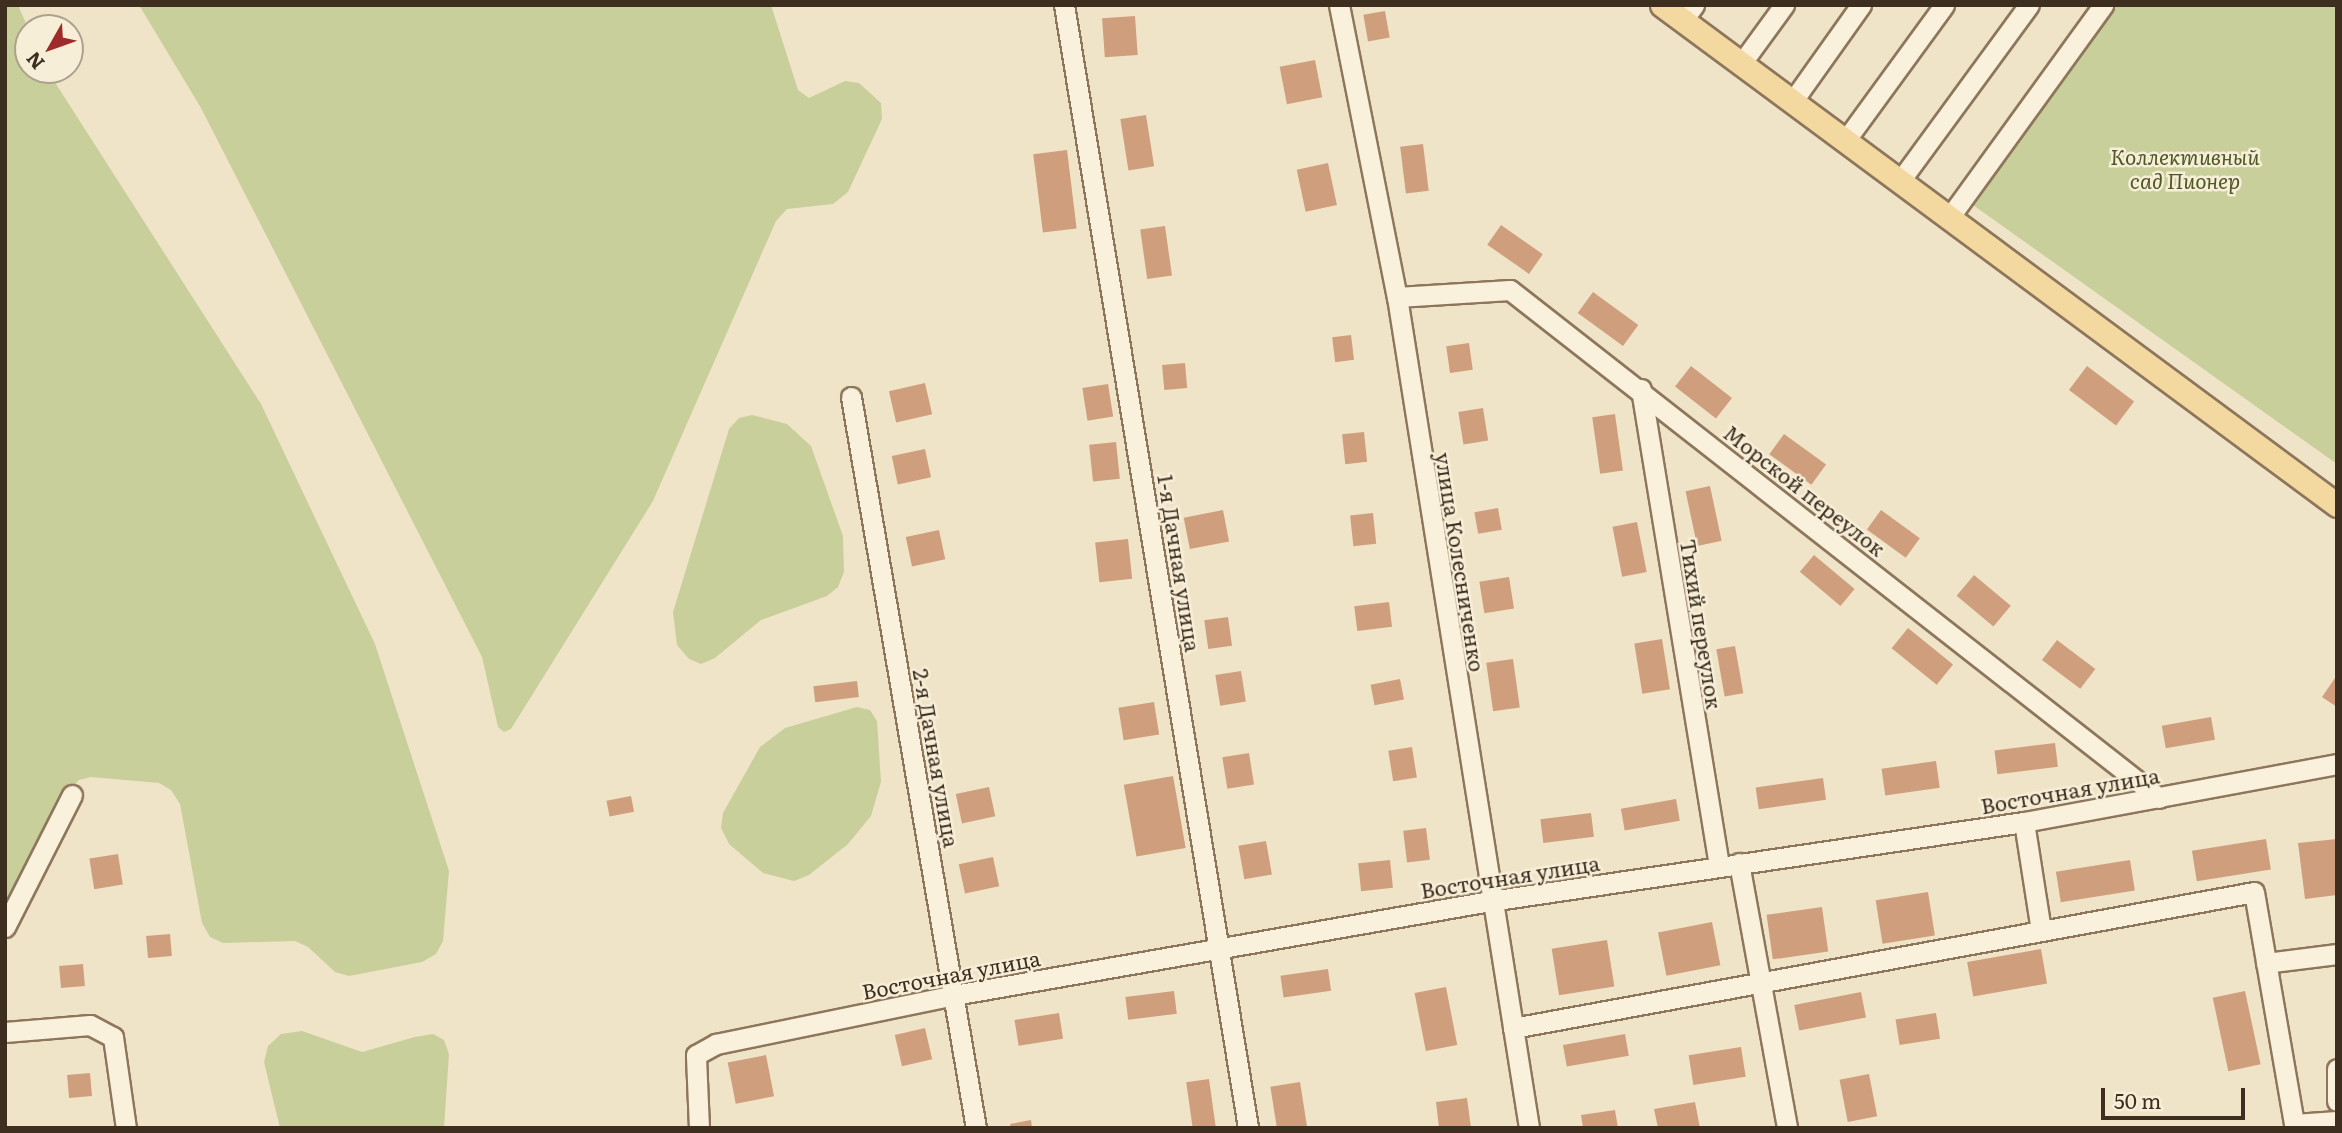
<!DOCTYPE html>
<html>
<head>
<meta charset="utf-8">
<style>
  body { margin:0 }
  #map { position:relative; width:2342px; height:1133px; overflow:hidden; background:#f0e4c8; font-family:Literata,serif }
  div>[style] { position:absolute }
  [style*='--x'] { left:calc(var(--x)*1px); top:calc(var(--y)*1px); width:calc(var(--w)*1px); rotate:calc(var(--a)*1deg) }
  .green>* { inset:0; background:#c9cf9b }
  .building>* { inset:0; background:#cf9f7d; transform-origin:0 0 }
  .roads { filter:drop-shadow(2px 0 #8d765c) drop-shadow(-2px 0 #8d765c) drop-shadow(0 2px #8d765c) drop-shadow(0 -2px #8d765c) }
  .minor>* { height:19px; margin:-9.5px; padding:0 9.5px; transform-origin:9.5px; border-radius:9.5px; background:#faf1dc }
  .major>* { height:23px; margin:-11.5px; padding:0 11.5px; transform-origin:11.5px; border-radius:11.5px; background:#f3d9a0 }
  span { translate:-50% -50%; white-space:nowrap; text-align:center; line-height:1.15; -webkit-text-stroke:5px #f7eed8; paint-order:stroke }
  .park-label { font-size:21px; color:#4d5a26; font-style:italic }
  .street-label { font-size:21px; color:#3d2e20 }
  .frame { position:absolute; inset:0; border:7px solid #3d2e20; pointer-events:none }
  .north { position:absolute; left:14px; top:14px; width:70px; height:70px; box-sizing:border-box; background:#f7eed8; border:2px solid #ada18e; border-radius:50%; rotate:230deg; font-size:19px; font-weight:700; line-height:28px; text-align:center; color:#3d2e20 }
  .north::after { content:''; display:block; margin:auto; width:24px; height:32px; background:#9e2a2b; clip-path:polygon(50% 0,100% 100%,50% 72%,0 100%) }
  .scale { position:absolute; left:2101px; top:1088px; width:144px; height:32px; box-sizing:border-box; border:4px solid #3d2e20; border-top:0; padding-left:9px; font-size:21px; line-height:24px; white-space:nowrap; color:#3d2e20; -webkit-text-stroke:5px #f7eed8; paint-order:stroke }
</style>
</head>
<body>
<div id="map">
  <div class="green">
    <i style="clip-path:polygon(5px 5px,18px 5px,28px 28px,28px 70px,47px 70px,261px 404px,375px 644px,449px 871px,443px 941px,436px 954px,422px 962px,349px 976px,335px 972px,308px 947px,295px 941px,223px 943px,210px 937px,202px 923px,180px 804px,171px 790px,159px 783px,91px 777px,79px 780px,67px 792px,5px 907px)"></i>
    <i style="clip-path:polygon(139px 5px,771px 5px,798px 90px,809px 98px,845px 81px,859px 83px,881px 103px,882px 119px,848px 192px,833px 204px,787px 209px,776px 221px,653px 501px,511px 729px,504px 732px,498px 727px,482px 657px,201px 108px)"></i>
    <i style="clip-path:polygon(2114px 5px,2337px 5px,2337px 464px,1973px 205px)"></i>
    <i style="clip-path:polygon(752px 415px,787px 424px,811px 446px,843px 536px,844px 572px,838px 587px,827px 596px,761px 620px,715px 658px,701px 664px,689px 659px,677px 645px,673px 612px,729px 429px,739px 418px)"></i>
    <i style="clip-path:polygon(857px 707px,870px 710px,877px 721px,881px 782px,871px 816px,848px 844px,809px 875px,794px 881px,763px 873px,729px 844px,721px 828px,723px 813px,760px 747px,785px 728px)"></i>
    <i style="clip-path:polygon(302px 1031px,362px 1052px,415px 1037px,433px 1034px,444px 1040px,449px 1054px,444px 1128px,280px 1128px,264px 1062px,268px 1046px,281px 1034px)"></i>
  </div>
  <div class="building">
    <i style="left:1385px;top:11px;width:27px;height:22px;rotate:80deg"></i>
    <i style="left:1135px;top:16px;width:39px;height:33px;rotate:86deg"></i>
    <i style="left:1315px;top:60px;width:38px;height:36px;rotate:79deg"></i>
    <i style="left:1146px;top:115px;width:52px;height:26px;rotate:81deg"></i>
    <i style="left:1423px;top:144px;width:47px;height:23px;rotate:83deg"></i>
    <i style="left:1067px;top:150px;width:79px;height:34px;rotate:83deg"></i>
    <i style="left:1328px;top:163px;width:43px;height:32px;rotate:78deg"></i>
    <i style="left:1501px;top:225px;width:51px;height:24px;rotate:35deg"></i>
    <i style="left:1165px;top:226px;width:50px;height:25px;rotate:82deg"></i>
    <i style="left:1593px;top:292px;width:56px;height:26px;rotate:36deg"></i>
    <i style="left:1351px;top:335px;width:25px;height:19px;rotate:83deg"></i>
    <i style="left:1469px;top:343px;width:27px;height:23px;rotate:82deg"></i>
    <i style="left:1185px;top:363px;width:25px;height:23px;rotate:85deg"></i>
    <i style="left:1691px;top:366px;width:52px;height:26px;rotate:38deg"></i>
    <i style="left:2087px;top:366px;width:59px;height:30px;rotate:37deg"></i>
    <i style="left:925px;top:383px;width:32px;height:37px;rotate:77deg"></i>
    <i style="left:1108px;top:384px;width:33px;height:26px;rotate:81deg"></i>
    <i style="left:1483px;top:408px;width:33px;height:25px;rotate:81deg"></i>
    <i style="left:1615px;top:414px;width:57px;height:23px;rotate:82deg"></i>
    <i style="left:1364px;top:432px;width:30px;height:22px;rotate:84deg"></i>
    <i style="left:1784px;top:434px;width:52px;height:25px;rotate:36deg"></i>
    <i style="left:1116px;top:442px;width:37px;height:27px;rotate:84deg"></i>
    <i style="left:925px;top:449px;width:29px;height:34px;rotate:78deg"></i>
    <i style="left:1710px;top:486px;width:56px;height:25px;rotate:78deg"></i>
    <i style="left:1498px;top:508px;width:22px;height:24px;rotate:80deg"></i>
    <i style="left:1223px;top:510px;width:32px;height:40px;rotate:79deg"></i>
    <i style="left:1881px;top:510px;width:48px;height:24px;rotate:36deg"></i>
    <i style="left:1373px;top:513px;width:31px;height:23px;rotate:84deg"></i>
    <i style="left:1637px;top:522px;width:51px;height:25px;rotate:79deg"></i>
    <i style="left:939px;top:530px;width:30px;height:34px;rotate:78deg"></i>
    <i style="left:1128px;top:539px;width:40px;height:33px;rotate:84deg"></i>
    <i style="left:1814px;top:555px;width:53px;height:22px;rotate:40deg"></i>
    <i style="left:1974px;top:575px;width:48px;height:27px;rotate:40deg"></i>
    <i style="left:1509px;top:577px;width:32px;height:30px;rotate:81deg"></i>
    <i style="left:1389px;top:602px;width:25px;height:35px;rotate:83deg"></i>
    <i style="left:1228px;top:617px;width:29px;height:24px;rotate:82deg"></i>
    <i style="left:1908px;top:628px;width:58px;height:26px;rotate:39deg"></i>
    <i style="left:1662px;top:639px;width:51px;height:28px;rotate:81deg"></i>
    <i style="left:2057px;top:640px;width:48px;height:25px;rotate:37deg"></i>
    <i style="left:1735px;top:646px;width:48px;height:19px;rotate:80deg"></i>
    <i style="left:1513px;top:659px;width:49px;height:27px;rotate:82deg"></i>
    <i style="left:1241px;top:671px;width:31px;height:26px;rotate:81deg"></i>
    <i style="clip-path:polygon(2337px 675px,2337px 707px,2322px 697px)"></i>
    <i style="left:1400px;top:679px;width:21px;height:30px;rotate:79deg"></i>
    <i style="left:857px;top:681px;width:16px;height:44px;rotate:83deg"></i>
    <i style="left:1154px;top:702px;width:33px;height:36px;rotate:81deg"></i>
    <i style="left:2211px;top:717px;width:23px;height:50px;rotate:80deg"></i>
    <i style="left:2055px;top:743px;width:24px;height:61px;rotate:83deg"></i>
    <i style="left:1412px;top:747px;width:31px;height:24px;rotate:81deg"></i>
    <i style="left:1249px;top:753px;width:32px;height:27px;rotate:81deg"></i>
    <i style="left:1936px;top:761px;width:27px;height:55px;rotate:82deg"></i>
    <i style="left:1173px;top:776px;width:73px;height:50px;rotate:80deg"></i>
    <i style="left:1823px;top:778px;width:22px;height:68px;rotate:82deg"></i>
    <i style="left:989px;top:787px;width:30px;height:34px;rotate:78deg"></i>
    <i style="left:631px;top:796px;width:16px;height:25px;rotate:79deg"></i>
    <i style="left:1676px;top:799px;width:22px;height:56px;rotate:80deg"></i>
    <i style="left:1591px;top:813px;width:24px;height:51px;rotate:83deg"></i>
    <i style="left:1426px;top:828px;width:32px;height:23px;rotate:83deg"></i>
    <i style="left:2266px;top:839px;width:31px;height:75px;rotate:81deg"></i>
    <i style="clip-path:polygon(2337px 839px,2337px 895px,2305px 899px,2298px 843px)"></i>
    <i style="left:1266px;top:841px;width:34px;height:28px;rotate:80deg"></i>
    <i style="left:118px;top:854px;width:31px;height:29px;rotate:81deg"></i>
    <i style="left:993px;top:857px;width:30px;height:35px;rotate:78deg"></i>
    <i style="left:1390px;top:860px;width:28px;height:32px;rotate:84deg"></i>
    <i style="left:2130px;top:860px;width:31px;height:75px;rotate:81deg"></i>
    <i style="left:1928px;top:892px;width:44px;height:53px;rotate:81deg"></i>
    <i style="left:1822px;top:907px;width:45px;height:56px;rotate:82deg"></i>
    <i style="left:1712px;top:922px;width:44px;height:55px;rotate:79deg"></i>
    <i style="left:170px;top:934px;width:22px;height:24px;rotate:85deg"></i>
    <i style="left:1607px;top:940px;width:47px;height:56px;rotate:81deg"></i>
    <i style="left:2041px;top:949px;width:35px;height:75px;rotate:80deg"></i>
    <i style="left:83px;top:964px;width:22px;height:24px;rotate:85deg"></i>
    <i style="left:1328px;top:969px;width:22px;height:48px;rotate:82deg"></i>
    <i style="left:1446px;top:987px;width:59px;height:32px;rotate:79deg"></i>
    <i style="left:1174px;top:991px;width:23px;height:49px;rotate:83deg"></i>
    <i style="left:2245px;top:991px;width:75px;height:33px;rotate:78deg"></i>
    <i style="left:1861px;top:992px;width:26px;height:68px;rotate:79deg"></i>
    <i style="left:1059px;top:1013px;width:26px;height:45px;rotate:81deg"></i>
    <i style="left:1936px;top:1013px;width:26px;height:41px;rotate:81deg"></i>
    <i style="left:925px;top:1028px;width:32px;height:31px;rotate:77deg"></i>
    <i style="left:1625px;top:1034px;width:22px;height:63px;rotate:80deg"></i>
    <i style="left:1741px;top:1047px;width:30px;height:53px;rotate:81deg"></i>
    <i style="left:766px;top:1055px;width:42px;height:39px;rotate:79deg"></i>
    <i style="left:90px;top:1073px;width:23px;height:23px;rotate:85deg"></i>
    <i style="left:1869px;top:1074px;width:43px;height:30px;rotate:79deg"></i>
    <i style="left:1209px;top:1079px;width:49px;height:23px;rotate:82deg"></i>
    <i style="left:1300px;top:1082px;width:47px;height:30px;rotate:81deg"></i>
    <i style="clip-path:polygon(1467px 1098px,1471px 1128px,1439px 1128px,1436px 1102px)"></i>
    <i style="clip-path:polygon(1695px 1102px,1700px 1128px,1658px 1128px,1654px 1109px)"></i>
    <i style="clip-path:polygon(1615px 1110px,1618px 1128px,1583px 1128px,1581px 1115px)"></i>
    <i style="clip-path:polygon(1031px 1120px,1032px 1128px,1011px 1128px,1010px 1124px)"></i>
  </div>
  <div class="roads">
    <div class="minor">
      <i style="--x:1064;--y:5;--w:1138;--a:80.69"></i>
      <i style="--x:1339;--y:5;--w:298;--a:78.8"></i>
      <i style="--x:1397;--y:297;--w:841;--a:80.97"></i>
      <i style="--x:1682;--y:21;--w:20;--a:-53"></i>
      <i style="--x:1741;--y:64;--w:73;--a:-53.9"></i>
      <i style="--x:1792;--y:102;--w:119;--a:-54.6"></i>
      <i style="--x:1845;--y:141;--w:168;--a:-53.9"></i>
      <i style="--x:1900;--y:181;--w:218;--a:-53.8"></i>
      <i style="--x:1949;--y:218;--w:263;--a:-54.1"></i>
      <i style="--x:1397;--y:297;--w:113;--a:-3.5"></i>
      <i style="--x:1510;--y:290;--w:824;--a:38.05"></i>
      <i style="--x:1641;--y:389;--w:483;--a:80.7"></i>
      <i style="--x:851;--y:397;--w:742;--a:80.3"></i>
      <i style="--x:2024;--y:822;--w:110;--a:81.1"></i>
      <i style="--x:1739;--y:863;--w:269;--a:79.7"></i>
      <i style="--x:5;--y:927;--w:148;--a:-63.1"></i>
      <i style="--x:2266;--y:963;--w:72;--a:-7.2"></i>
      <i style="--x:1513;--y:1028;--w:753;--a:-10.4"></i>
      <i style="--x:2254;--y:892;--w:235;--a:80.2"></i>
      <i style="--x:2294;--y:1124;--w:43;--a:-4"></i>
      <i style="--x:5;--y:1032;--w:85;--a:-4.7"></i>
      <i style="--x:90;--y:1025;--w:26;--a:28"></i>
      <i style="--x:113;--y:1037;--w:92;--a:81.9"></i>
      <i style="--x:2337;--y:1069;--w:32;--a:90"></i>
      <i style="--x:699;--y:1128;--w:73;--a:-92.4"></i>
      <i style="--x:696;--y:1055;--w:23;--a:-29"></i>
      <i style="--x:716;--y:1044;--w:243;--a:-11.6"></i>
      <i style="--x:954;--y:995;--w:544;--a:-9.95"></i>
      <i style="--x:1490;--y:901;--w:540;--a:-8.42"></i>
      <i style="--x:2024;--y:822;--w:318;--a:-10.5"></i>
    </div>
    <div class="major">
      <i style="--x:1662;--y:5;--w:840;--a:36.53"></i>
    </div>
  </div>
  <div class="park-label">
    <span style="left:2185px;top:168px">Коллективный<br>сад Пионер</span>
  </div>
  <div class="street-label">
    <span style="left:1805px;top:490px;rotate:38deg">Морской переулок</span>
    <span style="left:1461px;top:562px;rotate:81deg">улица Колесниченко</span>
    <span style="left:1180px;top:563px;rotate:81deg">1-я Дачная улица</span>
    <span style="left:1702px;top:624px;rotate:81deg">Тихий переулок</span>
    <span style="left:937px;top:758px;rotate:80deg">2-я Дачная улица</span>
    <span style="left:2070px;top:790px;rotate:-10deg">Восточная улица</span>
    <span style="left:1510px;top:876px;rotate:-9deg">Восточная улица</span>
    <span style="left:951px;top:974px;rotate:-11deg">Восточная улица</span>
  </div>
  <div class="frame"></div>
  <div class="north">N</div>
  <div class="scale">50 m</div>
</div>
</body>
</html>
